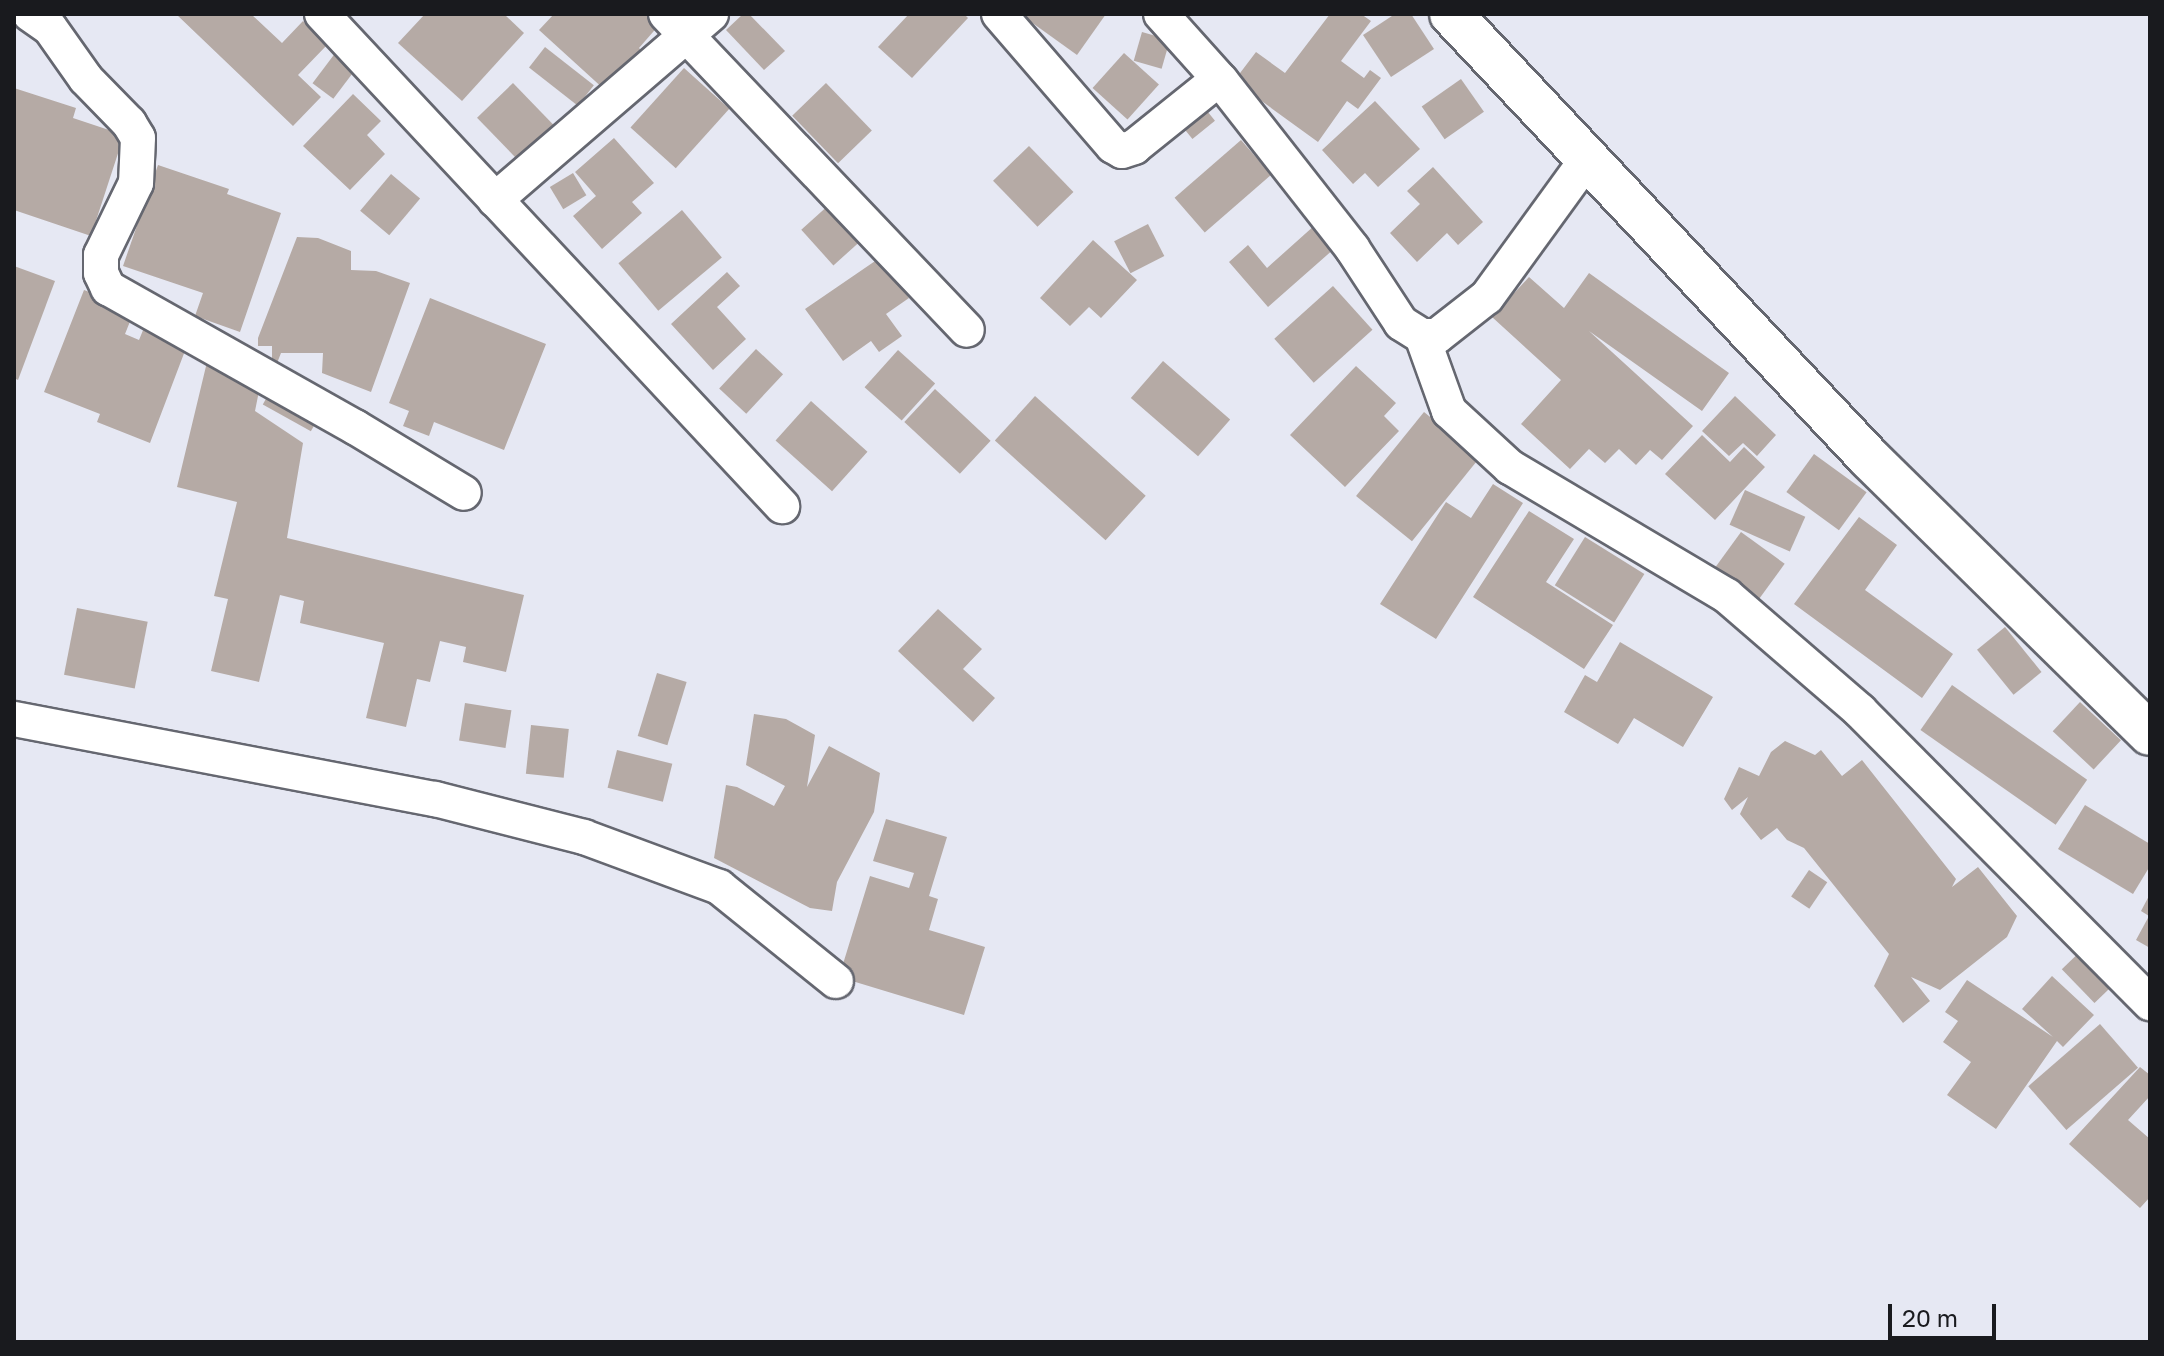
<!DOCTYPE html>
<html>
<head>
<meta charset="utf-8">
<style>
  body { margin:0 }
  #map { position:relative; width:2164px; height:1356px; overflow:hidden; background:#e6e8f3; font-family:"Golos Text",sans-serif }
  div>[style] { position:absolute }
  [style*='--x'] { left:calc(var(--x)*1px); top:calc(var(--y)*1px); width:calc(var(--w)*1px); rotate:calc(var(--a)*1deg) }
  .building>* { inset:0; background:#b5aaa5; transform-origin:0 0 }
  .roads { filter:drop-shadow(2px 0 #656770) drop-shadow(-2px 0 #656770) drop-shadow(0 2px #656770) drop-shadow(0 -2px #656770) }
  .minor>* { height:34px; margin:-17px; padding:0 17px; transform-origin:17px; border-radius:17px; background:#fff }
  .tertiary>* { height:42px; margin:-21px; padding:0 21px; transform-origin:21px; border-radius:21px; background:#fff }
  span { translate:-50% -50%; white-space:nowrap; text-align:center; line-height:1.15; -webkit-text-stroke:7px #e6e8f3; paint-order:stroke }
  .frame { position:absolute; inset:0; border:16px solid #191a1e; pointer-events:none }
  .scale { position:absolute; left:1888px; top:1304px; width:108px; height:36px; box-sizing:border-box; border:4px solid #191a1e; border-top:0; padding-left:10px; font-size:24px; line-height:28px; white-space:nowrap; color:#191a1e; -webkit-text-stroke:6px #e6e8f3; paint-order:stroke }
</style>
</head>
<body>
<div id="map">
  <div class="building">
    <i style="clip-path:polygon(176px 14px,251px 14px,282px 43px,303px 21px,327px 45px,298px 75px,321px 97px,293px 126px)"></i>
    <i style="clip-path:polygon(425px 14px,504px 14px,524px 33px,462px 101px,398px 43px)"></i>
    <i style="clip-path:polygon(554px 14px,649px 14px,660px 24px,639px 48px,643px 52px,606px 91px,539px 30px)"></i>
    <i style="clip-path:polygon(743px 14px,749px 14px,785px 51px,764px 70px,726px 30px)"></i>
    <i style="clip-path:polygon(909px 14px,964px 14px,968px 18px,912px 78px,878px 47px)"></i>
    <i style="clip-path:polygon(1020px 14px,1106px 14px,1077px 55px)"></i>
    <i style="clip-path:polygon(1330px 14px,1361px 14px,1371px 21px,1341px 61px,1364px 78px,1370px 70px,1381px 78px,1358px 109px,1347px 101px,1318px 142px,1234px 81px,1256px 52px,1285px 73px)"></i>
    <i style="clip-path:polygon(1395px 14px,1411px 14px,1434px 49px,1391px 77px,1363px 35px)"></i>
    <i style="left:1142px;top:32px;width:29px;height:30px;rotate:16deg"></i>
    <i style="left:545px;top:47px;width:62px;height:26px;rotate:38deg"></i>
    <i style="left:336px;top:52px;width:26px;height:39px;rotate:37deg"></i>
    <i style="left:1124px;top:53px;width:47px;height:47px;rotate:42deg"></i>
    <i style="left:684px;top:68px;width:61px;height:80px;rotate:42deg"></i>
    <i style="left:1461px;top:79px;width:40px;height:48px;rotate:55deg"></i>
    <i style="left:513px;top:83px;width:64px;height:50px;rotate:46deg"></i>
    <i style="left:826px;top:83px;width:66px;height:47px;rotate:46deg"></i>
    <i style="clip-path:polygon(14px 88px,76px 108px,73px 118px,124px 135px,91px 236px,14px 210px)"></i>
    <i style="clip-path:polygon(353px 94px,381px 121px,367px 135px,385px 154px,350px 190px,303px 146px)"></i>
    <i style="clip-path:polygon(1375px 101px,1420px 149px,1378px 187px,1365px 173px,1353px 184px,1322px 150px)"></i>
    <i style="left:1203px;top:106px;width:19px;height:29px;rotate:51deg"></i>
    <i style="clip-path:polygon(614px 138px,654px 183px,632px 202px,642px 213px,602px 249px,573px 216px,596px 196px,575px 172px)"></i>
    <i style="left:1241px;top:140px;width:46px;height:88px;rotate:49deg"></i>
    <i style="left:1029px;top:146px;width:64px;height:50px;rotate:46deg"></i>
    <i style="clip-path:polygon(158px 165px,229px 189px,227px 194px,281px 213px,240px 332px,195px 316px,203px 293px,123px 266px)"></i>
    <i style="clip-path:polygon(1433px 167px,1483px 222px,1458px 245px,1447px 233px,1417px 262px,1390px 233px,1420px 204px,1407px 191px)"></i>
    <i style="left:573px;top:173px;width:26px;height:27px;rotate:59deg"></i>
    <i style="left:391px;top:174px;width:38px;height:48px;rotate:40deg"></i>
    <i style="left:831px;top:203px;width:48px;height:40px;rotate:48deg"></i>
    <i style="left:682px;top:210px;width:62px;height:83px;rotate:50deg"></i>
    <i style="left:1148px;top:224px;width:36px;height:38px;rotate:63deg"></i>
    <i style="clip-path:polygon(1315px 225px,1335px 248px,1268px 307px,1229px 262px,1248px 245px,1267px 268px)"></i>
    <i style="clip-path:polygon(297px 237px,318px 238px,351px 251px,351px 270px,376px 271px,410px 283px,371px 392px,322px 373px,323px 353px,281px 353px,272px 376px,272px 346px,258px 346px,258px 338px)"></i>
    <i style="clip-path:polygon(1093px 240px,1137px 280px,1101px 318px,1089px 307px,1070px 326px,1040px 298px)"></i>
    <i style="clip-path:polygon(881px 257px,909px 298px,886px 314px,902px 336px,879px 352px,871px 341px,843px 361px,805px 309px)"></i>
    <i style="clip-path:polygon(14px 266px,55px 281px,18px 380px,14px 378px)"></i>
    <i style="clip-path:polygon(727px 272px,740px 286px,717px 307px,746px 339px,713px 370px,671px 324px)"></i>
    <i style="clip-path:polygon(1589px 273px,1729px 373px,1702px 411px,1589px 331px,1693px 426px,1662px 460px,1650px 450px,1636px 465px,1619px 449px,1605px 463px,1589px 449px,1570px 469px,1521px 424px,1561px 380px,1492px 317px,1529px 277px,1564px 308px)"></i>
    <i style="left:1333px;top:286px;width:59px;height:79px;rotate:48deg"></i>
    <i style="clip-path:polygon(84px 290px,135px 309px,125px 334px,139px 340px,148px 318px,191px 335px,150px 443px,97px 422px,100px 414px,44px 392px)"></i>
    <i style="clip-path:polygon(430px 298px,546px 344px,504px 450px,434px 422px,429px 436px,403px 426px,409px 411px,389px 403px)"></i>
    <i style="left:756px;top:349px;width:37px;height:54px;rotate:43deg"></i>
    <i style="left:898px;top:350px;width:50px;height:50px;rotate:42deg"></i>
    <i style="left:1163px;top:361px;width:89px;height:49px;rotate:41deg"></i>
    <i style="clip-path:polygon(207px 362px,261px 381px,255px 411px,303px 443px,287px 538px,524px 595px,506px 672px,463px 662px,466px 647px,440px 641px,430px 682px,417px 679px,406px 727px,366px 718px,384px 643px,300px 623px,304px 601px,280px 595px,259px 682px,211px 671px,228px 599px,214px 596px,237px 502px,177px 487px)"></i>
    <i style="clip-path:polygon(1356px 366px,1396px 403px,1384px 416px,1399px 431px,1345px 487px,1290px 435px)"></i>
    <i style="left:272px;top:388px;width:55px;height:19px;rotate:29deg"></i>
    <i style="left:935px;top:389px;width:76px;height:45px;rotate:43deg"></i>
    <i style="left:1035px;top:396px;width:149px;height:60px;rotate:42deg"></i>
    <i style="clip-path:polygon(1735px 396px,1776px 435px,1757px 456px,1743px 443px,1729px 456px,1702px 431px)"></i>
    <i style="left:811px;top:401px;width:76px;height:53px;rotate:42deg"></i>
    <i style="left:1424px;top:412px;width:72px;height:108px;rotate:39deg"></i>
    <i style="clip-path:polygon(1702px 435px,1730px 462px,1744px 447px,1765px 467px,1715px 520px,1665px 474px)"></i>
    <i style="left:1814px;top:454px;width:65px;height:47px;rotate:36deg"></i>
    <i style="clip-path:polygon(1493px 484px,1523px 503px,1436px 639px,1380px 604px,1446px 502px,1471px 518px)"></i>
    <i style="left:1745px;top:490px;width:66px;height:38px;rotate:24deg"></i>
    <i style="clip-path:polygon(1529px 511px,1574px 539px,1546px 582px,1613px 625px,1584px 669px,1473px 597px)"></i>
    <i style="clip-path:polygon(1859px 517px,1897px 545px,1865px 590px,1953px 654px,1922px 698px,1794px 604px)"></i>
    <i style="left:1741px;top:532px;width:54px;height:47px;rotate:36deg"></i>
    <i style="left:1585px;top:537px;width:70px;height:57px;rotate:32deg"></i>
    <i style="left:77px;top:608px;width:72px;height:68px;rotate:11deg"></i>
    <i style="clip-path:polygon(938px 609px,982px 649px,963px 669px,995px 698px,973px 722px,898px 651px)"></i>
    <i style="left:2005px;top:627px;width:58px;height:36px;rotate:51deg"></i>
    <i style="clip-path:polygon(1620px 642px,1713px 697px,1683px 747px,1634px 718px,1618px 744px,1564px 712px,1585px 675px,1597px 682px)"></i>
    <i style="left:657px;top:673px;width:31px;height:66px;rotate:17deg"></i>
    <i style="left:1952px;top:685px;width:165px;height:55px;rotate:35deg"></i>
    <i style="left:2080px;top:702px;width:56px;height:40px;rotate:43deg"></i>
    <i style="left:465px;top:703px;width:47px;height:38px;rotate:9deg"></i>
    <i style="clip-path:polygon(754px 714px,786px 719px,815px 735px,807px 787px,829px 746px,880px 773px,874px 812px,837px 882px,832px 911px,810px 908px,714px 858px,726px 785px,737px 787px,774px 806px,785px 786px,746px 765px)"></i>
    <i style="left:531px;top:725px;width:38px;height:49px;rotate:6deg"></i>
    <i style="clip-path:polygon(1785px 741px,1815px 755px,1821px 750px,1842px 776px,1862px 760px,1956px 879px,1952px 887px,1978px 867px,2017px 916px,2007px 937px,1940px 990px,1911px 977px,1930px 1001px,1903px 1023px,1874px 986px,1889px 954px,1804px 848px,1787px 840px,1777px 828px,1761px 840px,1740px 814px,1748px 797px,1732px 810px,1724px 799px,1739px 767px,1759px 776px,1771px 752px)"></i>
    <i style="left:617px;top:750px;width:57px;height:39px;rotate:14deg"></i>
    <i style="clip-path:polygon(2085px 805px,2150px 844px,2150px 866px,2133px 894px,2058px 849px)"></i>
    <i style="clip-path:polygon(886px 819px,947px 837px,929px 896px,938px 899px,929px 930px,985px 947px,964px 1015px,839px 977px,870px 876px,909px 888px,914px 873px,873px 861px)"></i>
    <i style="left:1809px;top:870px;width:22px;height:32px;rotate:34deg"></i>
    <i style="clip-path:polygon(2150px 894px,2150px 948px,2136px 940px,2149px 916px,2141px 911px)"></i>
    <i style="left:2087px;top:945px;width:47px;height:35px;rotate:46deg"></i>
    <i style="clip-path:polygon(2052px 976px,2094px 1015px,2063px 1047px,2057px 1041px,1996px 1129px,1947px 1095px,1971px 1062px,1943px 1042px,1958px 1021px,1945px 1012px,1967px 980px,2053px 1037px,2022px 1009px)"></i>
    <i style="left:2100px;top:1024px;width:58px;height:95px;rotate:49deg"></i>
    <i style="clip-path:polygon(2140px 1067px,2150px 1075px,2150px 1096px,2128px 1120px,2150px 1139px,2150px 1197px,2140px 1208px,2069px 1144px)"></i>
  </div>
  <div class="roads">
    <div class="minor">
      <i style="--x:30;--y:14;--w:24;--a:35"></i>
      <i style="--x:50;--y:28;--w:62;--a:54.8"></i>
      <i style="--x:86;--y:79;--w:62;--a:45.7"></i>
      <i style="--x:129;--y:123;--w:17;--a:59"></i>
      <i style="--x:138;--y:138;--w:45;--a:92.5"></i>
      <i style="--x:136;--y:183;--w:80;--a:115.9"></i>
      <i style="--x:101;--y:255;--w:18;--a:90"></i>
      <i style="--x:101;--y:273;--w:17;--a:65"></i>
      <i style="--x:108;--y:288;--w:283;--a:29.4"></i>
      <i style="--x:355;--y:427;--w:127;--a:31.2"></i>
      <i style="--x:322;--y:14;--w:674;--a:46.93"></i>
      <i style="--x:666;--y:14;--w:436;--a:46.4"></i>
      <i style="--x:999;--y:14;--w:174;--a:49.2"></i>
      <i style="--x:1113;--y:146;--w:10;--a:29"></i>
      <i style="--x:1122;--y:151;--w:13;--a:-18"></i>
      <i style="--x:1134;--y:147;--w:109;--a:-38.7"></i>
      <i style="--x:1161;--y:14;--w:91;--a:48.1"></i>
      <i style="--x:1222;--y:82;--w:211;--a:51.9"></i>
      <i style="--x:1352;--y:248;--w:90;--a:56.8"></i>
      <i style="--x:1401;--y:323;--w:25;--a:32"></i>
      <i style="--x:1422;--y:336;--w:15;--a:0"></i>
      <i style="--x:1437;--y:336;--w:63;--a:-38"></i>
      <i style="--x:1487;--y:297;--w:172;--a:-54"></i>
      <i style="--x:495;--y:200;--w:285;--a:-40.7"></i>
      <i style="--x:1422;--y:336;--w:80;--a:70.2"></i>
      <i style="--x:1449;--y:411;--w:83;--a:42.6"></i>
      <i style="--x:1510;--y:467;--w:252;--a:30.7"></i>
      <i style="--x:1727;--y:596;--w:176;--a:40.8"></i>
      <i style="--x:1860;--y:711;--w:412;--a:45.2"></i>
      <i style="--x:14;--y:719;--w:429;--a:10.8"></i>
      <i style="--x:435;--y:799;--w:154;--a:14.3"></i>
      <i style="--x:584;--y:837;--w:144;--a:20.3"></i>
      <i style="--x:719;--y:887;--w:150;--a:38.8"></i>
    </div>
    <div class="tertiary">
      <i style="--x:1451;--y:14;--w:611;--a:46.72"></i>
      <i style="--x:1870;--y:459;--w:392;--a:44.5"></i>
    </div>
  </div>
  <div class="frame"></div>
  <div class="scale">20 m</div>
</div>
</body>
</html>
